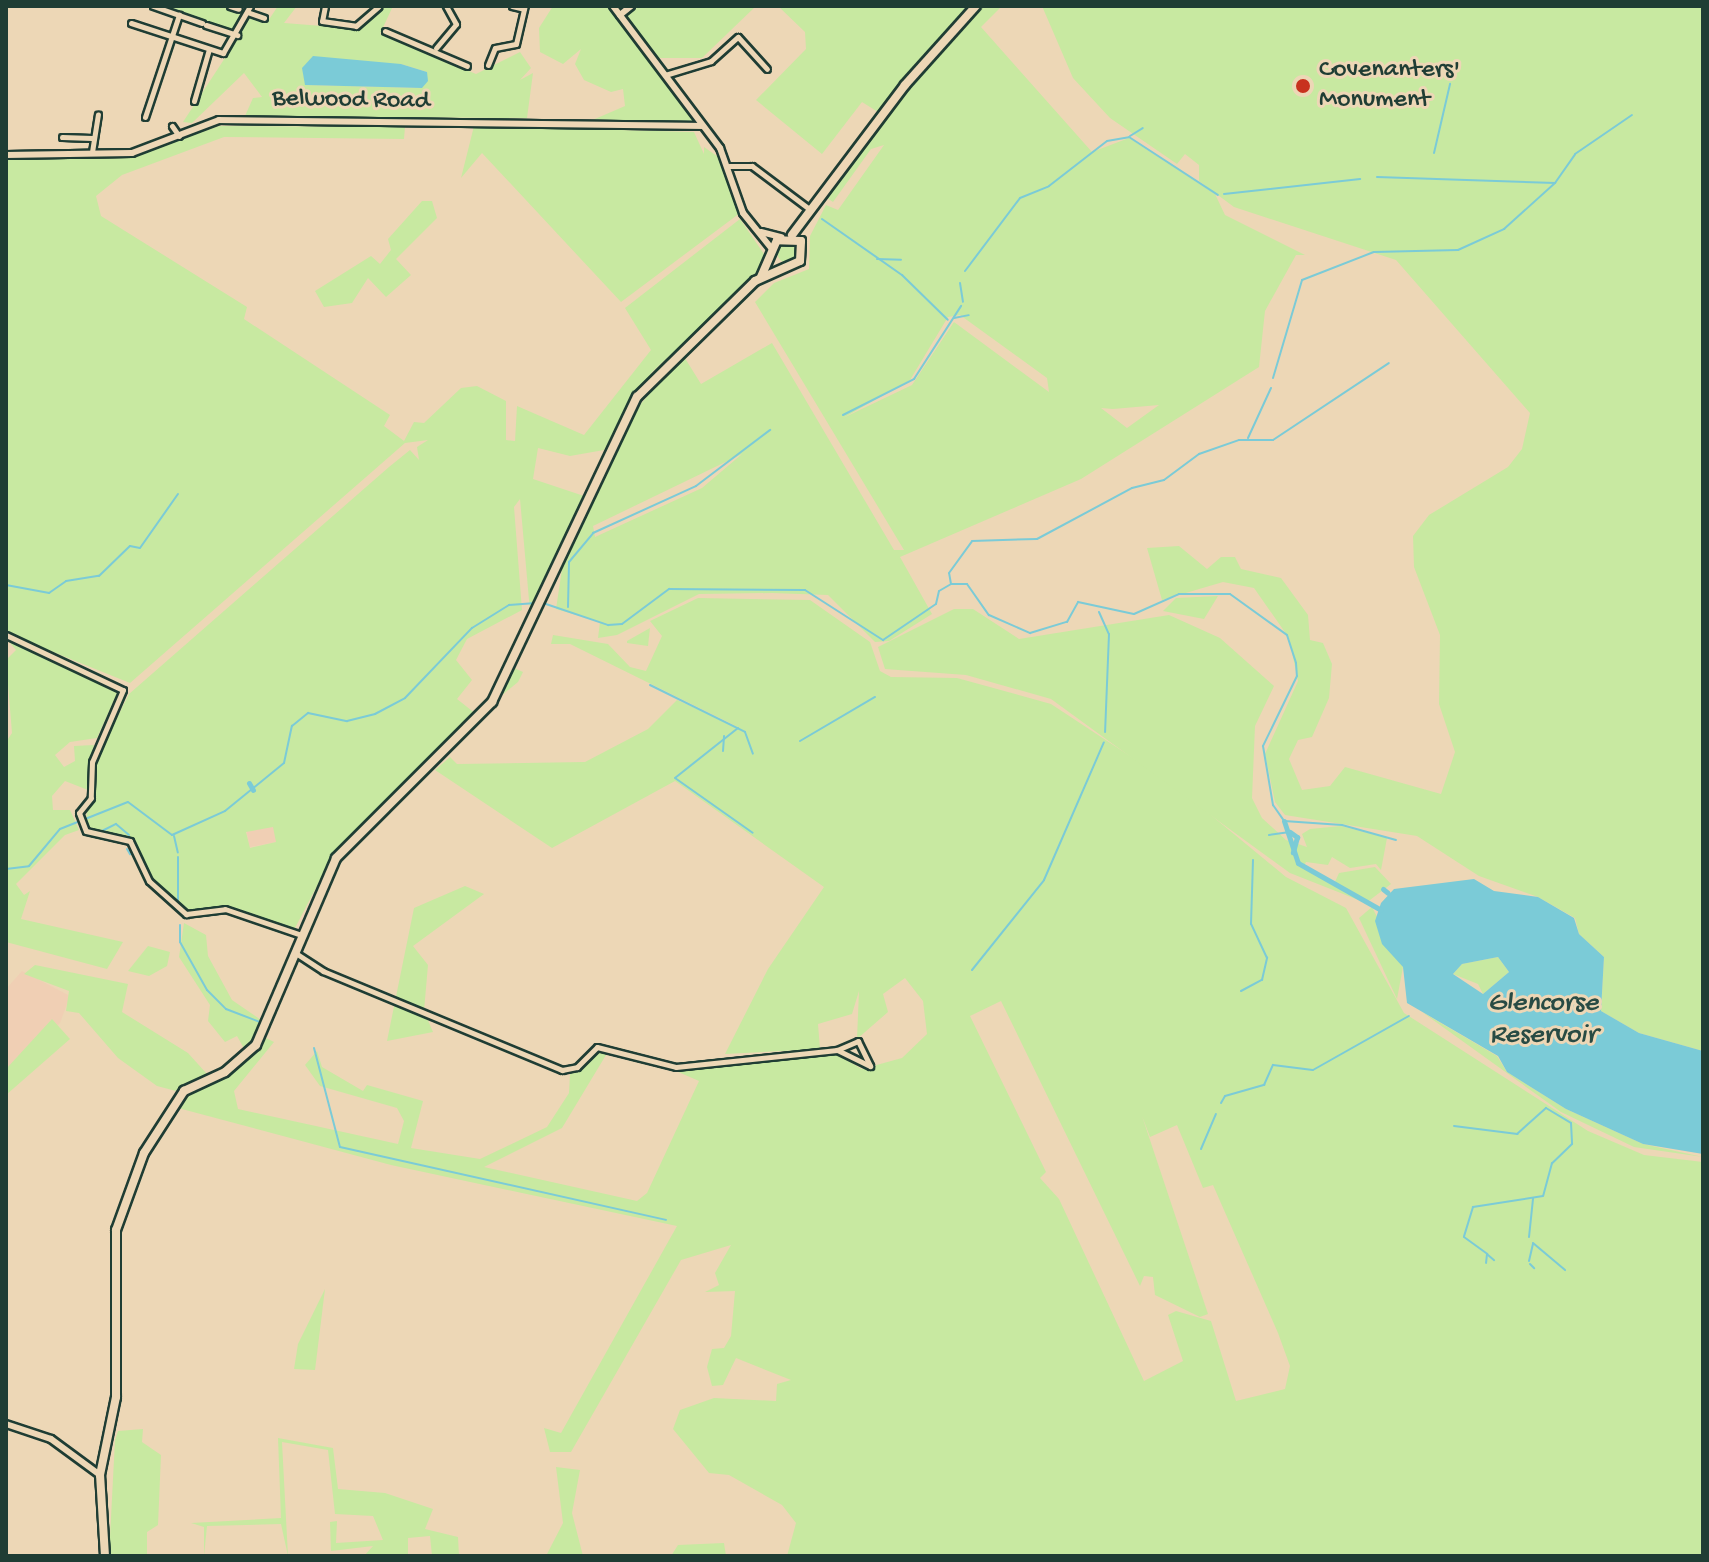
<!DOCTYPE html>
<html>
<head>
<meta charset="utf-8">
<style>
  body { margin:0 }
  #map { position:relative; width:1709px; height:1562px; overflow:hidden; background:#edd7b6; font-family:"Gochi Hand",sans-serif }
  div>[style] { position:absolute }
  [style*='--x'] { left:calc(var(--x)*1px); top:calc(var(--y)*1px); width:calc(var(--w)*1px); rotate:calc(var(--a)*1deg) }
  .built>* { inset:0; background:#f0cfb4; transform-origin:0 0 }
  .green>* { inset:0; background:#c8e9a1 }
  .round { border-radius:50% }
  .water>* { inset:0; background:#7bcbd7 }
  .stream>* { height:2px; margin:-1px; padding:0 1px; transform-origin:1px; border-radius:1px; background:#7bcbd7 }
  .canal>* { height:5px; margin:-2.5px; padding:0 2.5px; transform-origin:2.5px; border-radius:2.5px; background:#7bcbd7 }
  .roads { filter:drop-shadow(2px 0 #1f3d34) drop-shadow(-2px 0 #1f3d34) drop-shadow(0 2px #1f3d34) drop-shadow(0 -2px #1f3d34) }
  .minor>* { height:5px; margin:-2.5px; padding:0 2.5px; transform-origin:2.5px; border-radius:2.5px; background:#edd7b6 }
  .tertiary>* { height:6px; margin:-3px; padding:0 3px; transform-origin:3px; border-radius:3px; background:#edd7b6 }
  .trunk>* { height:8px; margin:-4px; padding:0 4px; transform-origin:4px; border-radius:4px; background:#edd7b6 }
  .dots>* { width:22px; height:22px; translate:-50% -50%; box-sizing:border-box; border:4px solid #edd7b6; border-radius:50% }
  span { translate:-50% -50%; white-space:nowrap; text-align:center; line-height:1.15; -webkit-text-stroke:6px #edd7b6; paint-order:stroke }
  .poi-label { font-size:26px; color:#1f3d34 }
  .left { translate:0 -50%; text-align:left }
  .street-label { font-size:26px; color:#1f3d34 }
  .water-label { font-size:28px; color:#284b44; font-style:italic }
  .frame { position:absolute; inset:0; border:8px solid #1f3d34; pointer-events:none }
</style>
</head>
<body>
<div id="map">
  <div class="built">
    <i style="left:274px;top:826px;width:16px;height:28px;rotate:79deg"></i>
    <i style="clip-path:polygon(22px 971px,70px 996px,60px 1023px,6px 1078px,6px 989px)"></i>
  </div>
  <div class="green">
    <i style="clip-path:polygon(evenodd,159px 6px,225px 6px,268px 21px,278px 6px,297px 6px,284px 23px,361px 29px,379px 6px,393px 6px,380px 34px,476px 74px,520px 52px,531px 68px,520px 80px,533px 73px,527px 118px,245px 116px,253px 98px,262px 97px,244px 73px,192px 123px,183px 122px,240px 35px,159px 6px,401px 64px,427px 72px,422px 88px,306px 85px,401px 64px)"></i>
    <i style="clip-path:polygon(553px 6px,610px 6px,696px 123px,581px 125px,625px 106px,623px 89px,611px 92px,584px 80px,575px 64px,581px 49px,563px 64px,540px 52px,539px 28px)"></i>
    <i style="clip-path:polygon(619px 6px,756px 6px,702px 58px,655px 58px)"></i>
    <i style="clip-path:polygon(778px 6px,967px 6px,878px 112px,862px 102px,822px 154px,756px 100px,806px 49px,805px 32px)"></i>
    <i style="clip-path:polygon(evenodd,983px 6px,1002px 6px,981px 27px,1092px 152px,1129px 138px,1215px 194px,1225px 215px,1305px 255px,1296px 255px,1265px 311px,1259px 367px,1081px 479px,900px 557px,932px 614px,889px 641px,875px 642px,828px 595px,772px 593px,699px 594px,617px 635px,598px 638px,600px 622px,556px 609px,562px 569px,632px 414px,683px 355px,701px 384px,772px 343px,894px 550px,904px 550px,755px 302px,774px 283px,809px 269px,810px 236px,826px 205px,838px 210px,884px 145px,871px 149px,833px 202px,827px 198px,904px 88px,983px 6px,960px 315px,1047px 378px,1049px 392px,954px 322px,912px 385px,843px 418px,910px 380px,948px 317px,960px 315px,983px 6px,1159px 405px,1127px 428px,1101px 408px,1113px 409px,1159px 405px,983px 6px,742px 454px,702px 488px,595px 537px,593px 526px,742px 454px)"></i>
    <i style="clip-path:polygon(1042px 6px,1703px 6px,1703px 1051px,1639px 1033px,1601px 1011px,1604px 957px,1579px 934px,1575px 918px,1538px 897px,1479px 876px,1417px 836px,1285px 815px,1275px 802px,1265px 754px,1298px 681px,1289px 638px,1254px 588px,1223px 582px,1162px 600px,1147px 548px,1179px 546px,1207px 569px,1221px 557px,1235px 557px,1241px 569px,1281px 578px,1308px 615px,1310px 640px,1323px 643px,1332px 664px,1329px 698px,1312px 737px,1298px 740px,1289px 759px,1302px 790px,1330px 786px,1345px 767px,1441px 794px,1455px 752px,1439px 704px,1440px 635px,1414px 567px,1413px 536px,1429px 515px,1508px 467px,1522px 449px,1530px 413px,1396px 260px,1234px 207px,1199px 181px,1199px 165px,1185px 154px,1177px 164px,1110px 118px,1073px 78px)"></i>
    <i style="clip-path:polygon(evenodd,219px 126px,405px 127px,404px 139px,224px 137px,122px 175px,96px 196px,101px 216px,247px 307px,244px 319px,390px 415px,384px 426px,404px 441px,414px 422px,424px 423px,461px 388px,477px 386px,506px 401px,506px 440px,515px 441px,517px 406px,584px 435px,651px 350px,625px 308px,740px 219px,766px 257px,761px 271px,652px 372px,604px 450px,570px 456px,538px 448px,533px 479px,584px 496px,530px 611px,520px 499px,514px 507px,522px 610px,467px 639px,456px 660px,472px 680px,457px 699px,476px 714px,332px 857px,294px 930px,218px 906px,187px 913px,160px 890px,131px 840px,85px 826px,94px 763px,129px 694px,389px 467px,410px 450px,419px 460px,417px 447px,428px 440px,405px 443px,130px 683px,6px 633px,6px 158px,127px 158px,219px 126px,273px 827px,276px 842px,250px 848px,246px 832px,273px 827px)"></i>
    <i style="clip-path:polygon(474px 126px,694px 132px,704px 154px,704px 147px,724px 161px,740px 213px,621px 302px,482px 153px,461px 178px)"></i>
    <i style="clip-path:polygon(422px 201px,432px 201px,437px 218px,396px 259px,411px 275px,386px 297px,368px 278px,352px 303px,324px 307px,315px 291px,371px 256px,380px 264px,391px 250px,388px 239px)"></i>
    <i class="round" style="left:777px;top:241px;width:22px;height:22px"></i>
    <i style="clip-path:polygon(1218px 596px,1204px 619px,1163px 611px,1176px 598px)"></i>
    <i style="clip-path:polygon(evenodd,698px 598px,810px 600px,870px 642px,880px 671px,891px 677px,957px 678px,1051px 704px,1177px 787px,1286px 877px,1346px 908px,1404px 1013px,1588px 1131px,1644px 1155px,1703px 1162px,1703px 1556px,787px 1556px,796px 1523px,782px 1505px,729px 1475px,709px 1473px,673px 1429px,680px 1410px,714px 1398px,776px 1401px,777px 1384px,791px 1380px,736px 1358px,723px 1385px,712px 1386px,707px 1367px,712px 1349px,724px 1348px,731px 1336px,735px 1291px,705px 1292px,719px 1285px,715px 1273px,731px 1245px,681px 1260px,571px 1452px,550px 1452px,544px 1428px,561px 1433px,677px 1226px,391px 1165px,178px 1108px,192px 1091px,231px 1073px,266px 1038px,274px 1042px,234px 1091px,238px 1109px,398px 1144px,404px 1121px,397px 1108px,320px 1086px,305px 1065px,317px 1051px,322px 1067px,363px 1091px,367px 1085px,423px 1101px,411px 1148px,480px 1159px,547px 1127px,569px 1093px,570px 1074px,597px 1050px,609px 1050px,562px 1128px,484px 1167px,637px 1201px,647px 1193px,699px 1081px,676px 1071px,722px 1059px,834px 1053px,862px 1069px,902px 1058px,927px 1034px,923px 1001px,905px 978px,883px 994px,888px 1012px,857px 1039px,859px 991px,852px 1014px,818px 1024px,820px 1049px,725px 1054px,768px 969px,824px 887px,675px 781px,552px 848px,435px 770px,450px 757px,457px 764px,585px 762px,648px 729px,677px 700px,740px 728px,570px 644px,551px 644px,553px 635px,608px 644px,630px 667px,646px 671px,662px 636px,650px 621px,698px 598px,1001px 1001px,1140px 1286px,1144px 1276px,1153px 1277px,1155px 1295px,1200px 1317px,1208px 1314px,1142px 1116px,1150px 1137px,1177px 1125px,1203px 1188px,1213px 1185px,1278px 1333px,1290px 1366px,1285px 1389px,1236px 1401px,1211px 1321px,1176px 1311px,1168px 1315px,1183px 1361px,1144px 1381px,1059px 1199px,1040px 1178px,1046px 1172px,970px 1016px,1001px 1001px)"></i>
    <i style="clip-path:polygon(954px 609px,973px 609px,1019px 639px,1169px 615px,1220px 638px,1274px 686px,1255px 726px,1252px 798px,1262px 818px,1286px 840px,1307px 847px,1302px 834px,1310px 829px,1341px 826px,1387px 838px,1381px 870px,1376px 864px,1350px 868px,1332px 857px,1328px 865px,1306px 862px,1303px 868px,1334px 884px,1339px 873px,1375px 867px,1391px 884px,1366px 903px,1290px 873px,1051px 699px,966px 675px,885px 669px,878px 647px)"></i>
    <i style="clip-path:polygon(650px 628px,648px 646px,627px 643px,627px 641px)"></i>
    <i style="clip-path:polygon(6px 638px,119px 689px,97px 738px,70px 742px,55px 755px,64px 767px,75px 761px,74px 746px,94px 745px,88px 790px,65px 781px,52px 796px,53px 810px,70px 810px,79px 830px,65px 835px,16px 884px,24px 895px,30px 891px,21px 919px,123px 942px,107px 969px,6px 942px,6px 742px,12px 733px,6px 660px,16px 650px)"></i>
    <i style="clip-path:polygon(514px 668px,523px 672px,518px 682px,495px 701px)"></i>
    <i style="clip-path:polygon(465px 886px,484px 894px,413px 946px,428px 965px,424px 1011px,433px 1032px,387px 1041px,414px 908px)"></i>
    <i style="clip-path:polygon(1372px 907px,1403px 967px,1397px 999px,1359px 918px)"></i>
    <i style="clip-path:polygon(184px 923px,206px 935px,208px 956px,232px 1000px,264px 1022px,246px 1052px,237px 1036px,225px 1042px,208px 1021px,210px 1005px,179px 957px)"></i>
    <i style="clip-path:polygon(148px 946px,170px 952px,167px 966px,149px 976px,128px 971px)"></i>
    <i style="clip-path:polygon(1498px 957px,1509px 972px,1483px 994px,1478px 984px,1453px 974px,1462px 964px)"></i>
    <i style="clip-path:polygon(35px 965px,128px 984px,122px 1012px,188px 1053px,207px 1074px,176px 1091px,157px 1086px,118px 1058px,79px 1013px,66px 1011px,69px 991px,24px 974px)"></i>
    <i style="clip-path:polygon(1422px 1012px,1497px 1056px,1507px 1072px,1566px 1109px,1643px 1144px,1703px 1157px,1634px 1147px,1561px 1112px)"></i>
    <i style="clip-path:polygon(52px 1019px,70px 1039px,6px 1095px,6px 1069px)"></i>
    <i style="clip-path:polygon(325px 1289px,315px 1370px,294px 1369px,298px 1344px)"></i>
    <i style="clip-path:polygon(143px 1429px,142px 1442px,161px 1455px,158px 1525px,147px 1532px,147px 1556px,109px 1556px,115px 1440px,118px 1431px)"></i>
    <i style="clip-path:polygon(278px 1438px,333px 1448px,338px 1489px,385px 1493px,433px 1509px,425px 1529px,458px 1537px,459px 1556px,432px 1556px,430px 1536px,408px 1538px,408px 1556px,364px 1556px,373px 1546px,331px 1551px,330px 1522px,337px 1521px,336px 1543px,383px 1540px,373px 1516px,335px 1514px,328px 1450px,282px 1442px,288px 1556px,281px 1524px,207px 1526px,204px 1556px,204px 1527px,191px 1523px,281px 1518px)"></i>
    <i style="clip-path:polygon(556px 1467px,580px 1470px,572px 1513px,583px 1556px,546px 1556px,563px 1523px)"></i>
    <i style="clip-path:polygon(724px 1543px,726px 1556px,671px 1556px,678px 1545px)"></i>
  </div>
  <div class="water">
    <i style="clip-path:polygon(313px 56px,401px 64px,427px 72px,428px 81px,422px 88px,305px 85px,302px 68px)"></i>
    <i style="clip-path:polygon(evenodd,1474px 879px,1494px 891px,1538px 897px,1574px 918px,1579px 934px,1604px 957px,1601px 1011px,1639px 1033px,1703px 1051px,1703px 1154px,1643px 1144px,1566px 1109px,1507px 1072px,1498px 1056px,1407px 1003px,1403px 967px,1382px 944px,1375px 921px,1381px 903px,1394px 889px,1474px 879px,1498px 957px,1509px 972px,1483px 994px,1453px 974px,1462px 964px,1498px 957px)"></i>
  </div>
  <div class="stream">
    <i style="--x:1130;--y:136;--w:15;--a:-32"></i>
    <i style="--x:1434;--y:153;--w:71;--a:-76.9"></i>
    <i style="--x:1377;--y:177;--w:178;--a:1.9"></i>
    <i style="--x:1555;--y:183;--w:35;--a:-55"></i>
    <i style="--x:1575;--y:154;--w:69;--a:-34.4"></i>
    <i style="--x:1224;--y:194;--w:137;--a:-6.3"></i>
    <i style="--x:822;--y:219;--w:98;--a:35"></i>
    <i style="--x:902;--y:275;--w:64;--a:44.4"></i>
    <i style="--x:877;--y:259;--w:24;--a:2"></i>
    <i style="--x:965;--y:271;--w:91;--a:-53"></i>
    <i style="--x:1020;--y:198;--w:31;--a:-22"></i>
    <i style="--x:1049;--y:186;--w:73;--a:-37.8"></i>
    <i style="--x:1107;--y:141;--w:22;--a:-10"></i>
    <i style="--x:1129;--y:137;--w:106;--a:33.1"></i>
    <i style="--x:960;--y:283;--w:19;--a:81"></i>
    <i style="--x:954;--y:318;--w:15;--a:-11"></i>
    <i style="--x:1273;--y:378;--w:102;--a:-73.5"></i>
    <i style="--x:1302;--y:280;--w:77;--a:-21.3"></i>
    <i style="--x:1374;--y:252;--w:84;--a:-1.4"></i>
    <i style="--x:1458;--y:250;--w:51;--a:-24.5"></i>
    <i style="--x:1504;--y:229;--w:69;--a:-42"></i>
    <i style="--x:843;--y:415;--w:80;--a:-26.9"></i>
    <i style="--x:914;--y:379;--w:87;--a:-57.2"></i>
    <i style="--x:1248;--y:438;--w:55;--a:-65.3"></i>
    <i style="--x:951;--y:584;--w:11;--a:-100"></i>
    <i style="--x:949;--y:573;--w:39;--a:-54"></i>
    <i style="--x:972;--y:541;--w:65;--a:-1.8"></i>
    <i style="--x:1037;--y:539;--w:108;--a:-28.2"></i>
    <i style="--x:1132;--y:488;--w:33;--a:-14"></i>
    <i style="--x:1164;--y:480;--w:44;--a:-36.6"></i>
    <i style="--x:1199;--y:454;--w:42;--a:-19.3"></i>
    <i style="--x:1239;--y:440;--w:34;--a:0"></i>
    <i style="--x:1273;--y:440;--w:139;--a:-33.6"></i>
    <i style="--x:6;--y:585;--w:44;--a:10.5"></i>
    <i style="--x:49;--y:593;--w:21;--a:-35"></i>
    <i style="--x:66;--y:581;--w:33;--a:-9"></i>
    <i style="--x:99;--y:576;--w:43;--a:-44.1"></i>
    <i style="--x:130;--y:546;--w:10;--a:11"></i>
    <i style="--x:140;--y:548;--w:66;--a:-54.9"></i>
    <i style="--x:543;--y:603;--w:69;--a:18.7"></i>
    <i style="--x:608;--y:625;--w:14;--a:-4"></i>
    <i style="--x:622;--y:624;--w:59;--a:-36.7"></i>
    <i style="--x:669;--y:589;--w:136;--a:0.4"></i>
    <i style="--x:805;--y:590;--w:93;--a:32.7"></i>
    <i style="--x:883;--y:640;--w:64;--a:-34.2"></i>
    <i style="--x:936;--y:604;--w:13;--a:-77"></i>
    <i style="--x:939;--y:591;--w:14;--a:-30"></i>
    <i style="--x:951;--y:584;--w:16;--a:0"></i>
    <i style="--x:967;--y:584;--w:38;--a:55"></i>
    <i style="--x:989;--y:615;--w:45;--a:23.7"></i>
    <i style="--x:1030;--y:633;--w:39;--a:-17"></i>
    <i style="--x:1067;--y:622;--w:23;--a:-61"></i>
    <i style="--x:1078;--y:602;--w:57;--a:12.1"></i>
    <i style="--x:1134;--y:614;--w:49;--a:-24"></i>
    <i style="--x:1179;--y:594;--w:51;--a:0"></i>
    <i style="--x:1230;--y:594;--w:70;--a:35.7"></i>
    <i style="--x:1287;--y:635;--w:29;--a:72"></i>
    <i style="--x:1296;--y:663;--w:13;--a:86"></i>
    <i style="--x:1297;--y:676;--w:78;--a:115.9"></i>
    <i style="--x:1263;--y:746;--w:60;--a:80.4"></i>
    <i style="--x:1273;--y:805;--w:19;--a:55"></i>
    <i style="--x:1284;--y:821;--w:58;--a:3.9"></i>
    <i style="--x:1342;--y:825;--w:56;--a:15.5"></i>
    <i style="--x:568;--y:607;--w:45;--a:-88.7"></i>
    <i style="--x:569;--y:562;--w:38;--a:-50"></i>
    <i style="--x:593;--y:533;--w:113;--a:-24.5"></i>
    <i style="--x:696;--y:486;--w:93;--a:-37.1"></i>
    <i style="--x:1099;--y:612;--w:24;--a:66"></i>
    <i style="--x:1109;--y:634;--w:98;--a:92.3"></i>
    <i style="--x:650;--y:685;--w:106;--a:26.3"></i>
    <i style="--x:745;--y:732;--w:23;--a:70"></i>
    <i style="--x:738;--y:728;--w:80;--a:141.6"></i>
    <i style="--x:675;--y:778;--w:95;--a:35.2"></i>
    <i style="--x:800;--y:741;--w:87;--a:-30.4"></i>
    <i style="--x:723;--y:751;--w:15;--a:-86"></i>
    <i style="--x:100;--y:832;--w:18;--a:-27"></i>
    <i style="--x:116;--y:824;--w:17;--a:40"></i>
    <i style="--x:1269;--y:835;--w:21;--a:-8"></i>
    <i style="--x:174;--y:836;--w:17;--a:77"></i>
    <i style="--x:127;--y:849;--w:6;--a:59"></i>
    <i style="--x:178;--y:857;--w:48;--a:90"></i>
    <i style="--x:6;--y:869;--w:23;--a:-7"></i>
    <i style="--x:29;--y:866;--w:48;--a:-50"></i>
    <i style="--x:60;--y:829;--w:73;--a:-21.7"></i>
    <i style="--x:128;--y:802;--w:55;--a:36.9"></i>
    <i style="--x:172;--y:835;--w:58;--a:-24.4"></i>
    <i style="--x:225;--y:811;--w:76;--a:-39.1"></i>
    <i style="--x:284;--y:763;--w:38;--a:-78"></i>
    <i style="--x:292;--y:726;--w:21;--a:-39"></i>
    <i style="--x:308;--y:713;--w:40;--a:12"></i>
    <i style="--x:347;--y:721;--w:29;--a:-14"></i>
    <i style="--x:375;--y:714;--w:34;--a:-28"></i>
    <i style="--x:405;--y:698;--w:97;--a:-46.3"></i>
    <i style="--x:472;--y:628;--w:44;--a:-31.9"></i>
    <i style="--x:509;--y:605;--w:27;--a:-4"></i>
    <i style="--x:180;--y:925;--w:17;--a:90"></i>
    <i style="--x:180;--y:942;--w:55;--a:60.6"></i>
    <i style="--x:207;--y:990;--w:27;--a:45"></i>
    <i style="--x:226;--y:1009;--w:36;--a:21"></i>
    <i style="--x:972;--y:970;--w:115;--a:-51.3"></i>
    <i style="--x:1044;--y:880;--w:150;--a:-66.5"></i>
    <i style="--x:1241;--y:991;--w:24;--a:-28"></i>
    <i style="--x:1262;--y:980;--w:23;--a:-77"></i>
    <i style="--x:1267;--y:958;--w:38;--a:-115"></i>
    <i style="--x:1251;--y:924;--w:64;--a:-88.2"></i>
    <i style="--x:314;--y:1048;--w:102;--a:75.3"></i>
    <i style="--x:340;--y:1147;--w:334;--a:12.6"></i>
    <i style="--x:1221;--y:1103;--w:8;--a:-60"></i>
    <i style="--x:1225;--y:1096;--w:41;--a:-15.8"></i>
    <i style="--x:1264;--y:1085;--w:22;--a:-66"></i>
    <i style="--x:1273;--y:1065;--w:40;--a:7.1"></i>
    <i style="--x:1313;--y:1070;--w:110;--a:-29.4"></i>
    <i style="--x:1454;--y:1126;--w:64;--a:7.2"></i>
    <i style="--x:1517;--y:1134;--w:39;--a:-42"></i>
    <i style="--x:1546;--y:1108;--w:29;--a:31"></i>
    <i style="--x:1571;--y:1123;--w:21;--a:87"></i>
    <i style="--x:1572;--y:1144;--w:28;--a:136"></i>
    <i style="--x:1552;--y:1163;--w:34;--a:105"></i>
    <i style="--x:1543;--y:1196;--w:71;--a:171.1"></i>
    <i style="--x:1473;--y:1207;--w:31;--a:107"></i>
    <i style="--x:1464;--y:1237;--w:29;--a:36"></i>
    <i style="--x:1487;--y:1254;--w:9;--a:96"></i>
    <i style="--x:1201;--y:1149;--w:38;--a:-67"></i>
    <i style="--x:1529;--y:1237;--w:39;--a:-84"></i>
    <i style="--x:1488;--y:1255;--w:8;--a:40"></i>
    <i style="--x:1529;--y:1261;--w:18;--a:-77"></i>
    <i style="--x:1533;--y:1243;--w:42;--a:40.2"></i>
    <i style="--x:1530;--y:1264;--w:6;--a:45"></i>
  </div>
  <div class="canal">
    <i style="--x:249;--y:783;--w:8;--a:60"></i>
    <i style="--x:1284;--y:821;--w:44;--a:71.6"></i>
    <i style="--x:1298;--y:863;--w:95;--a:29.5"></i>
    <i style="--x:1290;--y:832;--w:9;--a:36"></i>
    <i style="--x:1297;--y:837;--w:16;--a:105"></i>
    <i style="--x:1383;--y:889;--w:6;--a:39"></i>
  </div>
  <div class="roads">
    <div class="minor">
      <i style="--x:153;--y:6;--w:52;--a:19.1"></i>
      <i style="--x:230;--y:6;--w:9;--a:18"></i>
      <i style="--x:325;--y:6;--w:15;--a:101"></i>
      <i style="--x:322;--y:21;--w:34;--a:8"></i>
      <i style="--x:356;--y:26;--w:30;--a:-41"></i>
      <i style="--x:512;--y:6;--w:12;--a:14"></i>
      <i style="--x:247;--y:12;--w:18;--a:19"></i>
      <i style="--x:131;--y:23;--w:97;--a:18.1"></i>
      <i style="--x:223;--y:53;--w:54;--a:-60.1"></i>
      <i style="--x:206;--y:25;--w:33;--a:18"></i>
      <i style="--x:385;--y:31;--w:89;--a:23.1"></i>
      <i style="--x:436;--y:48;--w:31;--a:-50"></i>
      <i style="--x:456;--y:24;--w:21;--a:-119"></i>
      <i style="--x:488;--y:65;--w:18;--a:-68"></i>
      <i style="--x:495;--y:48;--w:21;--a:-11"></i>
      <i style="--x:516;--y:44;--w:39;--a:-77"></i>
      <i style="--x:665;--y:75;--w:48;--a:-16.9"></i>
      <i style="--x:711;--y:61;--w:36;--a:-42"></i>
      <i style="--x:738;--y:37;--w:43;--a:47.8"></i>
      <i style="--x:194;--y:101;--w:54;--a:-73.9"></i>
      <i style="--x:145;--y:117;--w:108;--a:-71.6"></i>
      <i style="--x:172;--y:126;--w:12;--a:55"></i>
      <i style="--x:62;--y:137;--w:30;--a:2"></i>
      <i style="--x:92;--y:152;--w:38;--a:-81"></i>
      <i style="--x:729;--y:166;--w:23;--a:0"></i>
      <i style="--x:752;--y:166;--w:70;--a:36.9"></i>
      <i style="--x:6;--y:635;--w:129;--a:25.2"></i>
      <i style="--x:123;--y:690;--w:78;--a:113.3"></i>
      <i style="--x:92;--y:762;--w:36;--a:92"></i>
      <i style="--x:91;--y:798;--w:19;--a:129"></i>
      <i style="--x:79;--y:813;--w:19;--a:69"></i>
      <i style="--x:86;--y:831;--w:45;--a:12.8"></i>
      <i style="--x:130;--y:841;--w:44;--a:64.6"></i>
      <i style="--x:149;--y:881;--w:50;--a:41.7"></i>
      <i style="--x:186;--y:914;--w:39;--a:-7"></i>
      <i style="--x:225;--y:909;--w:78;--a:18.7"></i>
      <i style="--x:294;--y:952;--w:35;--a:33"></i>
      <i style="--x:323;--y:971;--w:259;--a:22.5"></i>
      <i style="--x:562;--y:1070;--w:15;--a:-11"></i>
      <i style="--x:577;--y:1067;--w:28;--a:-45"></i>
      <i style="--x:597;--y:1047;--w:81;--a:14.2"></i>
      <i style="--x:676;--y:1067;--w:162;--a:-6"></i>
      <i style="--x:837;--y:1050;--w:23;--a:-23"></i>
      <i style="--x:858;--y:1041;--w:28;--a:64"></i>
      <i style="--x:870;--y:1066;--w:37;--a:-154"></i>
    </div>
    <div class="tertiary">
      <i style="--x:613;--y:6;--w:178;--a:53"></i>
      <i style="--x:720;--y:148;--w:69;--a:70.5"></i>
      <i style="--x:743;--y:213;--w:46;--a:51.1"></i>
      <i style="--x:620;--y:15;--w:14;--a:-39"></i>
      <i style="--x:6;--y:155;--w:126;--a:-0.9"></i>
      <i style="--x:132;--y:153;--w:93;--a:-20.8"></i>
      <i style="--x:219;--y:120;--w:483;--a:0.7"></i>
      <i style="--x:761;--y:232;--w:21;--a:14"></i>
      <i style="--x:6;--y:1424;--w:47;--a:18.4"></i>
      <i style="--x:51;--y:1439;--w:61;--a:36.3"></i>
    </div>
    <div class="trunk">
      <i style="--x:792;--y:235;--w:188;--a:-53"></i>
      <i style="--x:905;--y:85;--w:106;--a:-48.1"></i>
      <i style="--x:105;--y:1556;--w:81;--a:-93.5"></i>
      <i style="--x:100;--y:1475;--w:80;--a:-78.4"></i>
      <i style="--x:116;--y:1397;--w:167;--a:-90"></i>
      <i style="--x:116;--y:1230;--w:82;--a:-70"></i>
      <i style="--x:144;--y:1153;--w:74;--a:-57.2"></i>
      <i style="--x:184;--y:1091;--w:45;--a:-24.9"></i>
      <i style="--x:225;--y:1072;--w:41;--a:-41.1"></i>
      <i style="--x:256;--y:1045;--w:203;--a:-66.8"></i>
      <i style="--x:336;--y:858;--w:221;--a:-45"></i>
      <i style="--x:492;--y:702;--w:338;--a:-64.6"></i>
      <i style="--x:637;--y:397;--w:165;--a:-44.5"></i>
      <i style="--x:755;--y:281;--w:49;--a:-24"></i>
      <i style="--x:800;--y:261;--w:20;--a:-87"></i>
      <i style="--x:801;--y:241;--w:24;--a:-178"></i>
      <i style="--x:777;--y:240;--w:40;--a:113.4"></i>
    </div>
  </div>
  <div class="dots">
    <i style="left:1303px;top:86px;background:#c8321e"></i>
  </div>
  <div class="poi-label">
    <span class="left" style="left:1319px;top:86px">Covenanters'<br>Monument</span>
  </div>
  <div class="street-label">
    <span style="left:351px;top:101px;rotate:1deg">Belwood Road</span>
  </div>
  <div class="water-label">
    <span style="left:1543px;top:1020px">Glencorse<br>Reservoir</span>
  </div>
  <div class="frame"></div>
</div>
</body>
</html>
